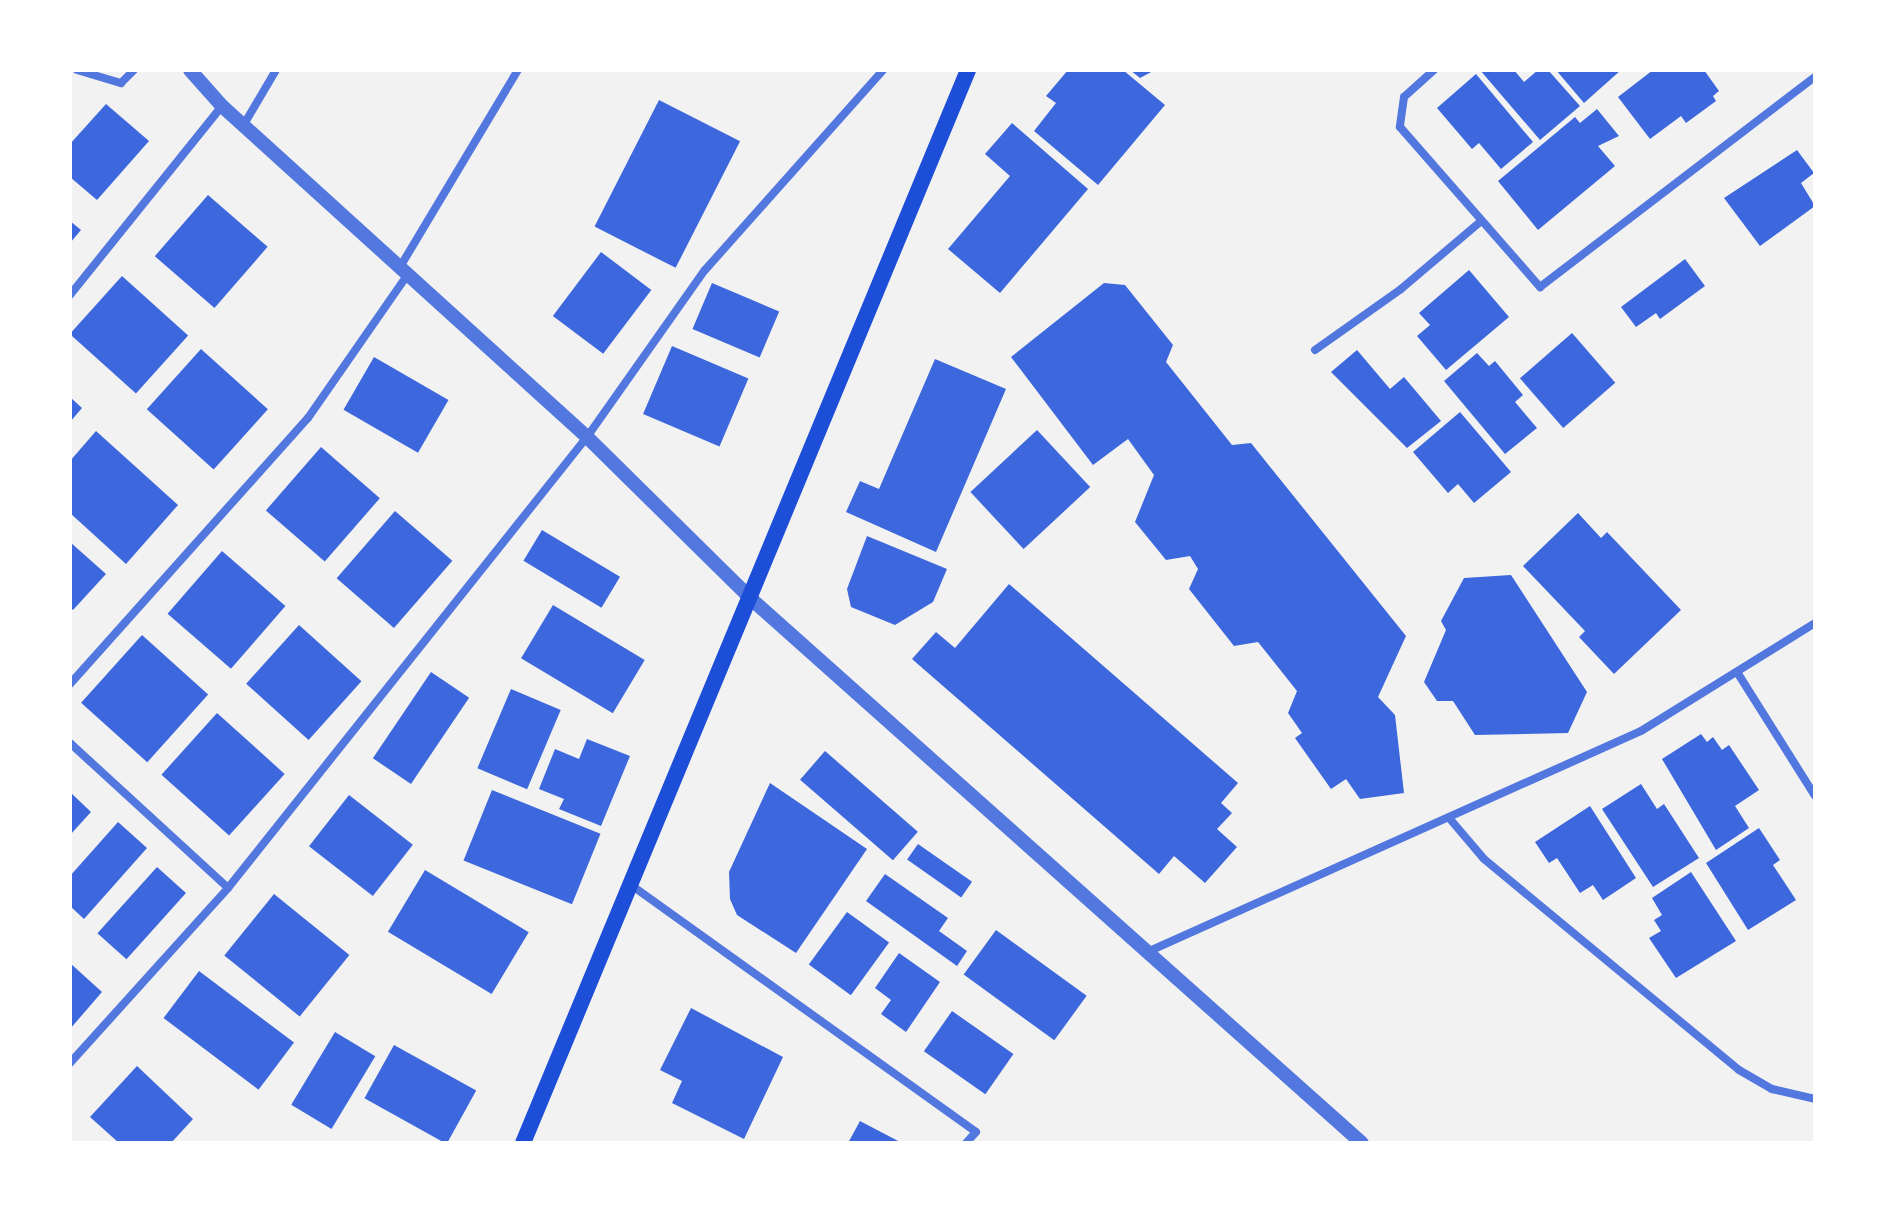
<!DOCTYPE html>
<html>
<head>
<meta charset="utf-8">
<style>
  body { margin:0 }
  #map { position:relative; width:1885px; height:1213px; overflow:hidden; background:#f2f2f2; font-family:"Fira Sans Condensed",sans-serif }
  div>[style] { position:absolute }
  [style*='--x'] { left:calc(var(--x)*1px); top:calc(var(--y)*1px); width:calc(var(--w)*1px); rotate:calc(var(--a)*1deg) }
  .building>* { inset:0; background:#3d67dc; transform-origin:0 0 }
  .minor>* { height:8px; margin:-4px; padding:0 4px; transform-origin:4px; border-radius:4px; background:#5277de }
  .tertiary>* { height:14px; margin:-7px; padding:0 7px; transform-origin:7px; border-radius:7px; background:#5277de }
  .secondary>* { height:16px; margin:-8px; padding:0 8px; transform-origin:8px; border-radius:8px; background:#1d4ed8 }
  span { translate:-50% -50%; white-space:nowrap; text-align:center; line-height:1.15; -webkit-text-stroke:8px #fff; paint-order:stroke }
  .frame { position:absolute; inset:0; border:72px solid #fff; pointer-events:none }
</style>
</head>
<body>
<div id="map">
  <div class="building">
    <i style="clip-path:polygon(1068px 70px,1123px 70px,1165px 105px,1098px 185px,1034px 131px,1056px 103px,1046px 96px)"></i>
    <i style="clip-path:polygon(1130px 70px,1155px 70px,1140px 78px)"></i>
    <i style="clip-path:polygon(1480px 70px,1514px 70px,1524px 82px,1538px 70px,1548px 70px,1580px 106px,1540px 140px)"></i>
    <i style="clip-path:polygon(1556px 70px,1621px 70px,1584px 103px)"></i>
    <i style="clip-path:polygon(1653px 70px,1704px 70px,1719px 91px,1713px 96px,1716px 101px,1686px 123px,1681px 116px,1650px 139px,1618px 97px)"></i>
    <i style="clip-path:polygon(1476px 74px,1533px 142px,1501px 169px,1479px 143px,1472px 149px,1437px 108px)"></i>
    <i style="left:659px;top:100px;width:91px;height:142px;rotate:27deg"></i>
    <i style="clip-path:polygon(106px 104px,149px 141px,97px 200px,70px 177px,70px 144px)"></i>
    <i style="clip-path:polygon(1597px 109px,1619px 136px,1598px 146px,1615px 166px,1538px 230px,1498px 181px,1575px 117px,1580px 123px)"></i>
    <i style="clip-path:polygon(1012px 123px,1088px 189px,1000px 293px,948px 249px,1010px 176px,985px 154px)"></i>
    <i style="clip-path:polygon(1797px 150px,1814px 173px,1801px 183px,1815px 206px,1760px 246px,1724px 198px)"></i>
    <i style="left:208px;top:195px;width:79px;height:81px;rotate:41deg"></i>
    <i style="clip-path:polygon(70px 221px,81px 230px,70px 243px)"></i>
    <i style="left:601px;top:252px;width:63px;height:80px;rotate:37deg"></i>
    <i style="clip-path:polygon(1685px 259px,1705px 286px,1660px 319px,1656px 313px,1636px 327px,1621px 307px)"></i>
    <i style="clip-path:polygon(1469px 270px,1509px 317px,1446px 370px,1417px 336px,1430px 325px,1419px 313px)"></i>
    <i style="left:122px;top:276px;width:89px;height:78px;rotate:42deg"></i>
    <i style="left:712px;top:283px;width:73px;height:50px;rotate:23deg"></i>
    <i style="clip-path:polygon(1104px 283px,1125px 285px,1173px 345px,1166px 362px,1232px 445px,1251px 443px,1406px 636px,1378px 697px,1395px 715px,1404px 793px,1360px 799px,1346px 779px,1331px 789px,1295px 738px,1302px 733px,1288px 713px,1297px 691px,1258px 642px,1234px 646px,1189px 589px,1198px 569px,1190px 556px,1166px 560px,1135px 522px,1154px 475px,1128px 439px,1093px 465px,1011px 357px)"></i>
    <i style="left:1572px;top:333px;width:66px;height:69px;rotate:49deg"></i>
    <i style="left:672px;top:346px;width:83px;height:74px;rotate:23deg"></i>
    <i style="left:201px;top:349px;width:90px;height:81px;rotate:42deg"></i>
    <i style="clip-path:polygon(1357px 350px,1390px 389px,1404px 377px,1441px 421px,1407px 448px,1331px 372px)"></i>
    <i style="clip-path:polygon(1477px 353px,1489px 366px,1495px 361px,1523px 395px,1515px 402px,1537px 428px,1505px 454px,1444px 381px)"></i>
    <i style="left:374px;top:357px;width:86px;height:61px;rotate:30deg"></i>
    <i style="clip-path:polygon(935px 359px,1006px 389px,936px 552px,846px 512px,860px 481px,879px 489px)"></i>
    <i style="clip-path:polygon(70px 397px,82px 408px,70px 422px)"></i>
    <i style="clip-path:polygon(1460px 412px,1511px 472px,1474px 503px,1458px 484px,1448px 493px,1413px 452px)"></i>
    <i style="left:1037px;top:430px;width:78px;height:91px;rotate:47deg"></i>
    <i style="clip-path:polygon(96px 431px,178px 505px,126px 564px,70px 513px,70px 461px)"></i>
    <i style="left:321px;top:447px;width:78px;height:84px;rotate:41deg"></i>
    <i style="left:395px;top:511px;width:76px;height:89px;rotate:41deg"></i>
    <i style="clip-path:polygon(1578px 513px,1601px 538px,1607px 532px,1681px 610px,1614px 674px,1579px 637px,1585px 631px,1523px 566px)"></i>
    <i style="left:542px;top:530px;width:91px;height:36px;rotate:31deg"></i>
    <i style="clip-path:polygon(867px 536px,947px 569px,933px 602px,895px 625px,851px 607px,847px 589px)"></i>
    <i style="clip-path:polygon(70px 542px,106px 574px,73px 610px,70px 607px)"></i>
    <i style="left:222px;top:551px;width:84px;height:83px;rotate:41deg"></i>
    <i style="clip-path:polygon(1511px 575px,1587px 692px,1568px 733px,1475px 735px,1453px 701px,1437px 701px,1424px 682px,1446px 630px,1441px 621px,1464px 578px)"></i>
    <i style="clip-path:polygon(1009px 584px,1238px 783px,1221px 803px,1232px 813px,1217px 829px,1237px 847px,1205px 883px,1174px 856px,1159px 874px,912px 659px,936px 632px,955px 648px)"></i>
    <i style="left:553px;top:605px;width:107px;height:62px;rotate:31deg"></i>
    <i style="left:299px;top:625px;width:84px;height:79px;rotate:42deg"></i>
    <i style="left:142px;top:635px;width:89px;height:91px;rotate:42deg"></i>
    <i style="left:431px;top:672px;width:46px;height:104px;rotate:34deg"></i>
    <i style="left:511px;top:689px;width:54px;height:86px;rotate:23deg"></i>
    <i style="left:217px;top:713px;width:91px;height:83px;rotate:42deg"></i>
    <i style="clip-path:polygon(1701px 734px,1707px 742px,1713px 737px,1722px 750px,1729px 745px,1759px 790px,1735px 806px,1749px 828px,1716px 850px,1662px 759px)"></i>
    <i style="clip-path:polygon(587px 739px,630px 756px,601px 826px,559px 809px,564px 799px,539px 789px,555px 749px,579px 759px)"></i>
    <i style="left:825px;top:751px;width:123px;height:38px;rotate:41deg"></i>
    <i style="clip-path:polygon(770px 783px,867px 849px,796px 953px,737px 915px,730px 899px,729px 872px)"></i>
    <i style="clip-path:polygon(1641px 784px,1657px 809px,1664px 804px,1699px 858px,1653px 887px,1602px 809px)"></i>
    <i style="left:492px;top:790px;width:117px;height:76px;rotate:22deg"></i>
    <i style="clip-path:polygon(70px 792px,91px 812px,70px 835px)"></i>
    <i style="left:349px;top:795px;width:81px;height:65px;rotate:38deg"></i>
    <i style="clip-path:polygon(1590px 806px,1636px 878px,1603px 900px,1593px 885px,1580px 893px,1557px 858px,1549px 863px,1535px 842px)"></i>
    <i style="clip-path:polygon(118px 822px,147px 848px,84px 919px,70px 906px,70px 876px)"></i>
    <i style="clip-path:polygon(1759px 828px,1780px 860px,1773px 865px,1796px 900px,1748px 930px,1706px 863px)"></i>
    <i style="left:918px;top:844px;width:66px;height:19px;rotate:35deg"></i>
    <i style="left:157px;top:867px;width:39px;height:89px;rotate:42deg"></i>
    <i style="left:425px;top:870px;width:121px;height:72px;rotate:31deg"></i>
    <i style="clip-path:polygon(1691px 872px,1736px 941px,1676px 978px,1649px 938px,1661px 931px,1654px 920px,1662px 915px,1652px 898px)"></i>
    <i style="clip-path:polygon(885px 874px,948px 918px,939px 931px,967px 951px,957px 966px,866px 901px)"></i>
    <i style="left:274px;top:894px;width:97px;height:79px;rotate:39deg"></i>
    <i style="left:847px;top:912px;width:52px;height:65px;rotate:36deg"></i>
    <i style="left:996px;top:930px;width:112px;height:55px;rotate:36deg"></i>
    <i style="clip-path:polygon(899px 953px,940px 982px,906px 1032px,881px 1014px,891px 1000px,875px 988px)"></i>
    <i style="clip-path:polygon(70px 963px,102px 992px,70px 1029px)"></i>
    <i style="left:199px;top:971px;width:119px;height:59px;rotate:37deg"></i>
    <i style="clip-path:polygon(691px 1008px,783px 1057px,744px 1139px,672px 1103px,682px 1081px,660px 1070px)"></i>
    <i style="left:952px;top:1011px;width:75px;height:49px;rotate:35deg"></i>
    <i style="left:335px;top:1032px;width:47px;height:85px;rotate:31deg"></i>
    <i style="left:394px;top:1045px;width:94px;height:61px;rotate:29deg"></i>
    <i style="clip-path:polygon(137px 1066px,193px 1119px,171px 1143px,119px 1143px,90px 1117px)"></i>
    <i style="clip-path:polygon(860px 1121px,902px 1143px,848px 1143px)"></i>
  </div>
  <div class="minor">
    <i style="--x:77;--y:70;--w:46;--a:16.5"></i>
    <i style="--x:121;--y:83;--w:18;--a:-45"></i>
    <i style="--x:1434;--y:70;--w:40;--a:138"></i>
    <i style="--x:1404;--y:97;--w:30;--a:98"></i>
    <i style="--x:1400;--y:127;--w:213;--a:48.8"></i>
    <i style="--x:1540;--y:287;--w:346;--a:-37.4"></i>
    <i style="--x:243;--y:126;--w:65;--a:-59.5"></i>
    <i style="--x:400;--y:267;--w:230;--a:-59.1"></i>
    <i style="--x:70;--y:295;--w:243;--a:-51.2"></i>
    <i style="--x:1315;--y:350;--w:105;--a:-35.3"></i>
    <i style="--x:1401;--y:289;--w:104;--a:-40.3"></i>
    <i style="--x:1737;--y:672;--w:146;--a:57.8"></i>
    <i style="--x:70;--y:684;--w:357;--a:-48.2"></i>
    <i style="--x:308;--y:418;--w:175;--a:-55.2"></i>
    <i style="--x:70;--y:743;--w:214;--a:42.5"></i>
    <i style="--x:1450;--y:819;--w:52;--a:49.6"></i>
    <i style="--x:1484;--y:859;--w:331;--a:39.6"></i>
    <i style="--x:1739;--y:1070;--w:38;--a:30"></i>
    <i style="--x:1772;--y:1089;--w:44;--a:13.1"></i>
    <i style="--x:631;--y:885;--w:424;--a:35.6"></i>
    <i style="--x:976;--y:1132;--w:15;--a:132"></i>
    <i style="--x:1145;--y:953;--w:543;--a:-24.11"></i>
    <i style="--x:1641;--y:731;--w:205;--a:-31.8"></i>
    <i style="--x:70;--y:1063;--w:236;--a:-47.9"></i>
    <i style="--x:228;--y:888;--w:576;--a:-51.48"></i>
    <i style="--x:587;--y:437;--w:204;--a:-54.8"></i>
    <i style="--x:705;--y:270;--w:268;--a:-48.3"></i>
  </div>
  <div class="tertiary">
    <i style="--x:190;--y:70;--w:48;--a:48.4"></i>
    <i style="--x:222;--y:106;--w:493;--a:42.2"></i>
    <i style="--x:587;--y:437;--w:229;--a:44.6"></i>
    <i style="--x:750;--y:598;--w:819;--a:41.69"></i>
  </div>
  <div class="secondary">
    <i style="--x:523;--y:1143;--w:1162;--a:-67.47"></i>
  </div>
  <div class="frame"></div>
</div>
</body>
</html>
